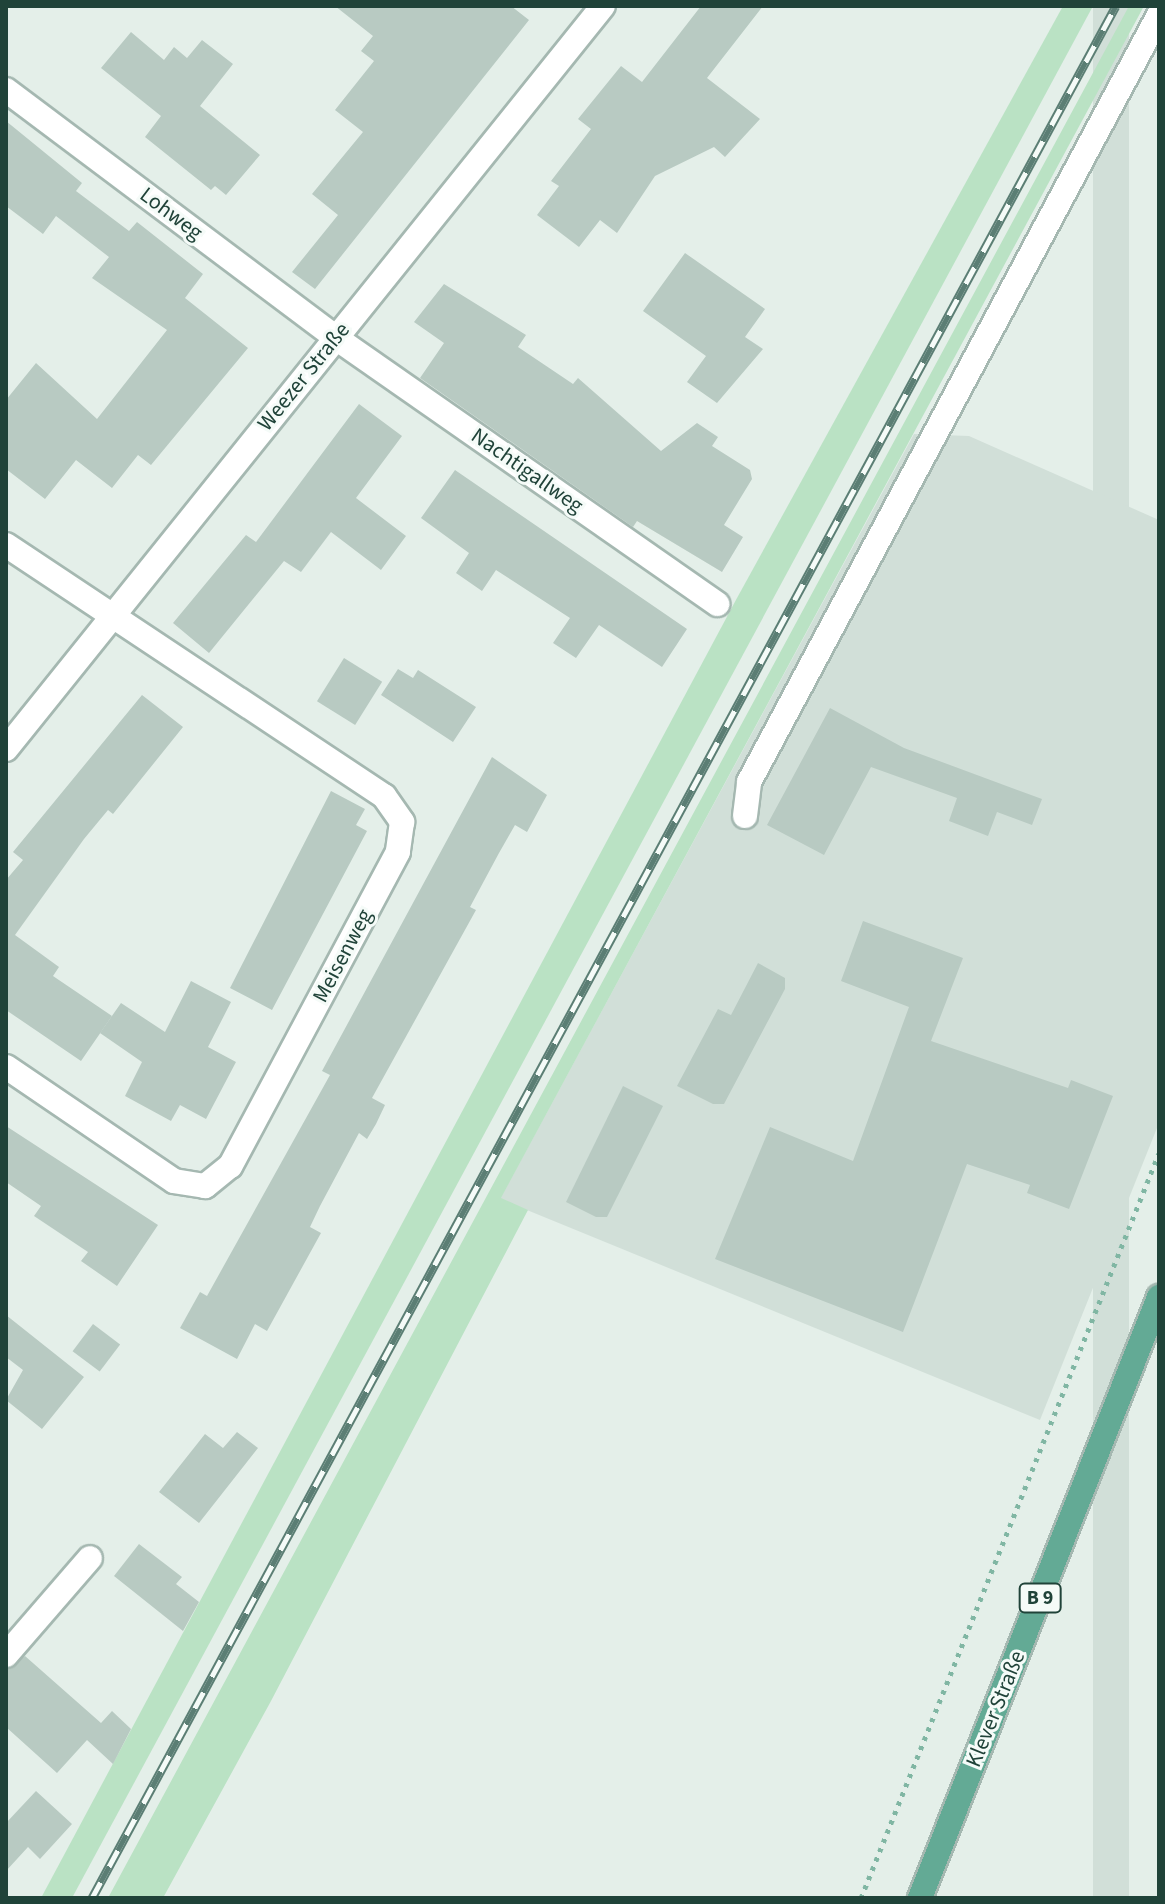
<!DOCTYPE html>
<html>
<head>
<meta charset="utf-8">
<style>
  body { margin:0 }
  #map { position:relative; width:1165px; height:1904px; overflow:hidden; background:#e4efe9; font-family:"Source Sans 3",sans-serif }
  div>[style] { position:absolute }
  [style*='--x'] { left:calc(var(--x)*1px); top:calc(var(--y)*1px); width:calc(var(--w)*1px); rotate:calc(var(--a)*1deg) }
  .built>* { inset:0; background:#d1dfd8; transform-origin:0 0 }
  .green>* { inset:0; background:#bae2c4 }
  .building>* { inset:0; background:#b8cac2; transform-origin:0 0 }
  .path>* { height:5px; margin-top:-2.5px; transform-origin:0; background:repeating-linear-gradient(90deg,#80b6a3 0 4px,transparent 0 10px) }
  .roads { filter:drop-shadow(2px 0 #a5b8b1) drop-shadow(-2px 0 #a5b8b1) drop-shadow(0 2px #a5b8b1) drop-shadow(0 -2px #a5b8b1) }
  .minor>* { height:24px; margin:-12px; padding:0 12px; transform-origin:12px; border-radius:12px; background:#fff }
  .major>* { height:24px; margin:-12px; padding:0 12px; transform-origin:12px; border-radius:12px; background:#63aa95 }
  .rail>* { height:9px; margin-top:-4.5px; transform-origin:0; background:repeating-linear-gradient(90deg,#f5fbf8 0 18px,#5b7e74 0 36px); box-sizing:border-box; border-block:2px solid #5b7e74 }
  span { translate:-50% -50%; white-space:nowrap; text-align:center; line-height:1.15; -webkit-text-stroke:6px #f5fbf8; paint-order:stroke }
  .shield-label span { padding:2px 6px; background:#f5fbf8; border:2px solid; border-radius:6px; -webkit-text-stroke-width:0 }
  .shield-label { font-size:20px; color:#204339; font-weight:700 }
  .street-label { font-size:22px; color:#204339 }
  .frame { position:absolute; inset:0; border:8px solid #204339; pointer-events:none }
</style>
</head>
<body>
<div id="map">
  <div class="built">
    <i style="left:1093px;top:6px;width:36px;height:2150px"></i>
    <i style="clip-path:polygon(914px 434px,969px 436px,1159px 520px,1159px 1123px,1040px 1420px,500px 1199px)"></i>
  </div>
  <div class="green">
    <i style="clip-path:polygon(1063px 6px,1093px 6px,72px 1898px,41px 1898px,737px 598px)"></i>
    <i style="clip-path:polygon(1129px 6px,1144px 6px,501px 1198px,528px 1210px,271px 1701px,163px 1898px,108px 1898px)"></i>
  </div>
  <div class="building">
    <i style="clip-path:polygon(335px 6px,511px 6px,529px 20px,315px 289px,292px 272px,338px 215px,312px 194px,363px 132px,335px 110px,374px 61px,361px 51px,373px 36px)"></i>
    <i style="clip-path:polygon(701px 6px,763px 6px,707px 78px,760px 119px,725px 157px,714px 147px,655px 176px,617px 233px,600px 220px,579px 247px,537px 215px,559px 186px,551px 181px,591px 129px,578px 119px,621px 66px,642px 82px)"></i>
    <i style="clip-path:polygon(131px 32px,164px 60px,174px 47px,187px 58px,202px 40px,233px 64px,200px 106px,260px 155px,226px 195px,215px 186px,211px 190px,145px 137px,161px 116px,101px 68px)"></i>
    <i style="clip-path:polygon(6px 121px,82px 183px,76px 191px,129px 231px,137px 222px,203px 274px,185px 298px,248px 348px,151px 465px,138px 455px,112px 488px,76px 460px,45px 499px,6px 469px,6px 400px,36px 363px,97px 419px,167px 330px,92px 278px,109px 257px,56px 216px,43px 234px,6px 206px)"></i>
    <i style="clip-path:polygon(685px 253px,765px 309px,745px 337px,763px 349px,717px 403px,687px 382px,706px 356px,643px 311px)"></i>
    <i style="clip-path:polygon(444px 284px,526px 335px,518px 347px,573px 384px,578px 378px,661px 451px,697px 423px,718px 437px,712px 446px,750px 470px,752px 479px,724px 525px,743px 537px,722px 572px,637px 521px,633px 527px,420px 378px,444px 343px,414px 322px)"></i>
    <i style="clip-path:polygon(359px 404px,402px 436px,356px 498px,406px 536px,381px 570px,331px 532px,301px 572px,284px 561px,209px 653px,173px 623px,246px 535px,256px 542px)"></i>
    <i style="clip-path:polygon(455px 470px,687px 629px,662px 667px,599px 625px,576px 658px,553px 643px,570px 618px,496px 570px,482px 591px,456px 573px,469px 553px,421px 518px)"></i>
    <i style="left:344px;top:658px;width:45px;height:51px;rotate:32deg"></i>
    <i style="clip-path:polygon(398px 669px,413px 678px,418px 670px,476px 707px,453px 742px,381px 695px)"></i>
    <i style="clip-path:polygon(142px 695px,183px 727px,113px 814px,108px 810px,84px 839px,15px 935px,59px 967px,53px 976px,112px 1016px,81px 1061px,6px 1010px,6px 880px,23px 860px,13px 852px)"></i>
    <i style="clip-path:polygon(830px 708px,904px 748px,1042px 799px,1032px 825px,997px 812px,988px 836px,949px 821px,957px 798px,871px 767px,824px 855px,767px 825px)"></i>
    <i style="clip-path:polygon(492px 757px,547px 795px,527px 832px,515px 825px,499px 853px,470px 907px,476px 910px,372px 1098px,385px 1105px,376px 1124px,367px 1139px,359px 1133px,320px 1206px,310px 1227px,321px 1233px,267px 1331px,255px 1324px,237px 1359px,180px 1328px,200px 1292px,207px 1296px,330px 1075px,322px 1071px)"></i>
    <i style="clip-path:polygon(331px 791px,365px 809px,356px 825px,367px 831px,272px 1010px,230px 988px)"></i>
    <i style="clip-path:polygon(863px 921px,963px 958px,931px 1041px,1068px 1088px,1071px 1080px,1113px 1096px,1069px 1209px,1027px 1193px,1030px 1185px,967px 1164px,903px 1332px,715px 1259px,770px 1127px,853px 1161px,909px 1007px,841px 981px)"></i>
    <i style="clip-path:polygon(758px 963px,785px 978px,785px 989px,724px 1104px,713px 1104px,677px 1086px,718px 1009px,731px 1015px)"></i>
    <i style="clip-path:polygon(191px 981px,231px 1002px,208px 1047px,236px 1062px,206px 1119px,180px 1105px,171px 1121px,125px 1096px,142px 1062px,100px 1033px,121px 1003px,165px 1032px)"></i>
    <i style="clip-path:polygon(623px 1086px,663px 1106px,607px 1217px,596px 1217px,566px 1202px)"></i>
    <i style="clip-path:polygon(6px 1126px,158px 1225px,117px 1286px,81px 1261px,88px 1252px,34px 1216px,41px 1206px,6px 1182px)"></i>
    <i style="clip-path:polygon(6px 1315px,84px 1377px,42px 1429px,6px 1400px,23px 1370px,6px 1357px)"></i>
    <i style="left:93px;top:1324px;width:34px;height:34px;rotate:37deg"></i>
    <i style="clip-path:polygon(237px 1432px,258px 1448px,199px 1523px,159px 1492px,205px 1434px,223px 1448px)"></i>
    <i style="clip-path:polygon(139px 1544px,182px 1577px,176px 1584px,199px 1602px,183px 1631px,114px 1576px)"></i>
    <i style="clip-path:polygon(25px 1656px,101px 1723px,112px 1711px,131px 1729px,113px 1764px,87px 1740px,57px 1773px,6px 1727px,6px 1670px)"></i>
    <i style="clip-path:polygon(36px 1791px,72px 1824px,40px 1859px,28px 1847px,6px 1871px,6px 1823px)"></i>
  </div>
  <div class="path">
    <i style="--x:861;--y:1898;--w:802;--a:-68.2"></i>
  </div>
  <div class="roads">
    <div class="minor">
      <i style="--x:6;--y:90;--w:413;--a:36.9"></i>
      <i style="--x:336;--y:338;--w:465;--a:34.9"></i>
      <i style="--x:6;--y:545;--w:454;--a:33.6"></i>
      <i style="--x:384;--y:796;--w:32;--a:55"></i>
      <i style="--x:402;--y:822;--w:30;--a:98"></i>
      <i style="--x:398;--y:852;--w:356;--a:118.1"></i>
      <i style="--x:230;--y:1166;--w:32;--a:141"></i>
      <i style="--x:205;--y:1186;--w:31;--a:-171"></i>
      <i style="--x:174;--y:1181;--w:203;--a:-145.8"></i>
      <i style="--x:6;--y:749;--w:953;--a:-51.22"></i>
      <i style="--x:745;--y:816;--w:34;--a:-83"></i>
      <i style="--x:749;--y:782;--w:870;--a:-61.87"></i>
      <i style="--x:6;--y:1655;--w:128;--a:-49.1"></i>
    </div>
    <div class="major">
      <i style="--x:920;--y:1898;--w:647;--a:-68.31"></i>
    </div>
  </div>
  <div class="rail">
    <i style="--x:92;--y:1898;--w:2151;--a:-61.58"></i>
  </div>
  <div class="shield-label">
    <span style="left:1040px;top:1598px">B 9</span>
  </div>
  <div class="street-label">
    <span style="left:171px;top:214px;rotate:37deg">Lohweg</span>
    <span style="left:304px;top:377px;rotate:-51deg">Weezer Straße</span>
    <span style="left:527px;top:471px;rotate:35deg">Nachtigallweg</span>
    <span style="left:343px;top:956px;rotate:-62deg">Meisenweg</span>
    <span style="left:996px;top:1709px;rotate:-68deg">Klever Straße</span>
  </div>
  <div class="frame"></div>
</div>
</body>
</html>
